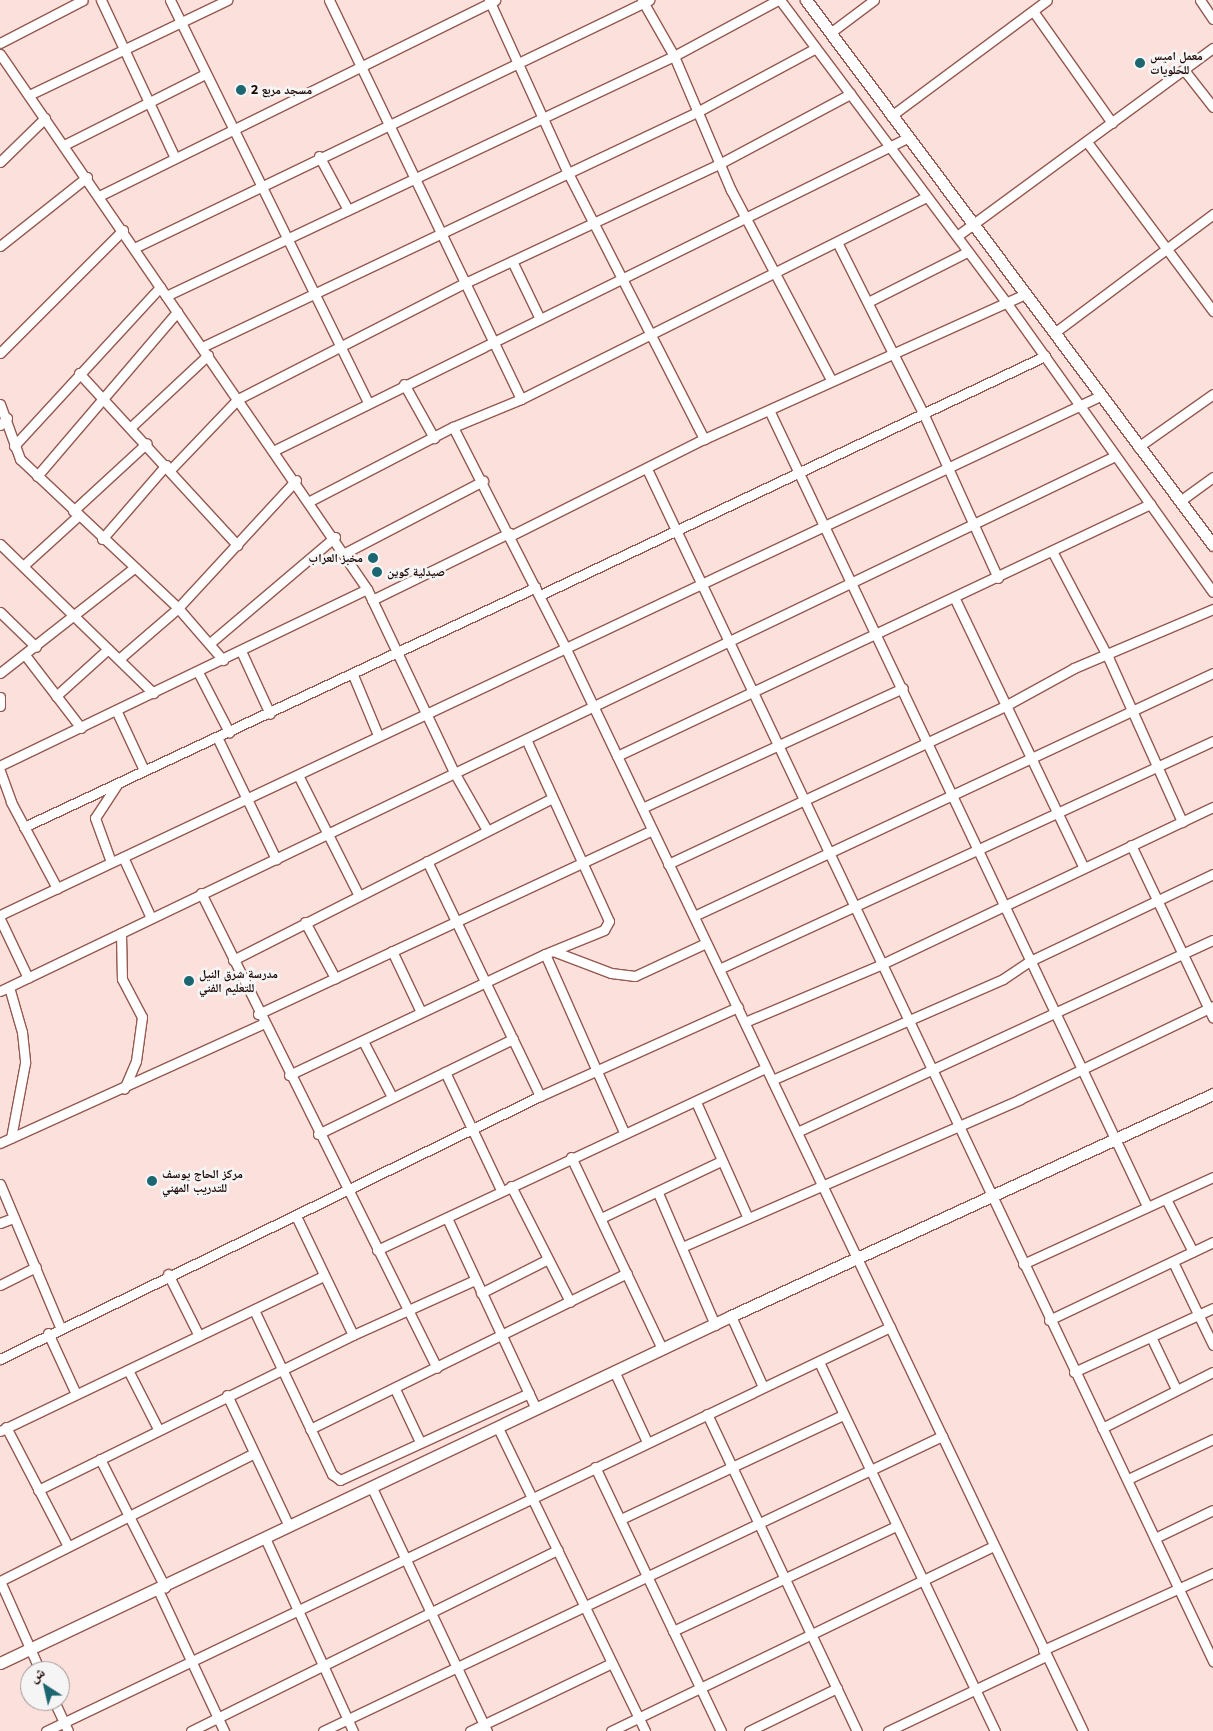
<!DOCTYPE html>
<html>
<head>
<meta charset="utf-8">
<style>
  body { margin:0 }
  #map { position:relative; width:1213px; height:1731px; overflow:hidden; background:#fce0db; font-family:Montserrat,"Noto Naskh Arabic",sans-serif }
  div>[style] { position:absolute }
  [style*='--x'] { left:calc(var(--x)*1px); top:calc(var(--y)*1px); width:calc(var(--w)*1px); rotate:calc(var(--a)*1deg) }
  .roads { filter:drop-shadow(1px 0 #945950) drop-shadow(-1px 0 #945950) drop-shadow(0 1px #945950) drop-shadow(0 -1px #945950) }
  .minor>* { height:9px; margin:-4.5px; padding:0 4.5px; transform-origin:4.5px; border-radius:4.5px; background:#fff }
  .tertiary>* { height:11px; margin:-5.5px; padding:0 5.5px; transform-origin:5.5px; border-radius:5.5px; background:#fff }
  .dots>* { width:14px; height:14px; translate:-50% -50%; box-sizing:border-box; border:2px solid #f5f5f5; border-radius:50% }
  span { translate:-50% -50%; white-space:nowrap; text-align:center; line-height:1.15; -webkit-text-stroke:5px #f5f5f5; paint-order:stroke }
  .poi-label { font-size:12px; color:#1e0805; font-weight:700 }
  .left { translate:0 -50%; text-align:left }
  .right { translate:-100% -50%; text-align:right }
  .north { position:absolute; left:20px; top:1661px; width:50px; height:50px; box-sizing:border-box; background:#f5f5f5; border:1px solid #9f9695; border-radius:50%; rotate:325deg; font-size:14px; font-weight:700; line-height:20px; text-align:center; color:#1e0805 }
  .north::after { content:''; display:block; margin:auto; width:18px; height:22px; background:#1c6671; clip-path:polygon(50% 0,100% 100%,50% 72%,0 100%) }
</style>
</head>
<body>
<div id="map">
  <div class="roads">
    <div class="minor">
      <i style="--x:101;--y:0;--w:174;--a:64.9"></i>
      <i style="--x:170;--y:0;--w:449;--a:63.8"></i>
      <i style="--x:329;--y:0;--w:443;--a:64.3"></i>
      <i style="--x:489;--y:0;--w:190;--a:65.5"></i>
      <i style="--x:568;--y:173;--w:299;--a:62.9"></i>
      <i style="--x:642;--y:0;--w:64;--a:60.3"></i>
      <i style="--x:674;--y:56;--w:146;--a:67"></i>
      <i style="--x:731;--y:190;--w:215;--a:62.2"></i>
      <i style="--x:780;--y:0;--w:377;--a:53.2"></i>
      <i style="--x:1006;--y:302;--w:356;--a:54.5"></i>
      <i style="--x:1200;--y:0;--w:23;--a:56"></i>
      <i style="--x:1033;--y:11;--w:137;--a:54.8"></i>
      <i style="--x:830;--y:33;--w:55;--a:-36.9"></i>
      <i style="--x:0;--y:43;--w:93;--a:-27.4"></i>
      <i style="--x:0;--y:54;--w:649;--a:55.55"></i>
      <i style="--x:367;--y:589;--w:407;--a:154.3"></i>
      <i style="--x:1184;--y:70;--w:47;--a:51.9"></i>
      <i style="--x:29;--y:95;--w:220;--a:-25.6"></i>
      <i style="--x:891;--y:116;--w:194;--a:-36.6"></i>
      <i style="--x:1087;--y:142;--w:211;--a:53.3"></i>
      <i style="--x:64;--y:145;--w:158;--a:-26.7"></i>
      <i style="--x:319;--y:156;--w:59;--a:61.7"></i>
      <i style="--x:0;--y:162;--w:63;--a:-44.4"></i>
      <i style="--x:99;--y:196;--w:442;--a:-26.3"></i>
      <i style="--x:957;--y:236;--w:318;--a:-36.3"></i>
      <i style="--x:837;--y:242;--w:194;--a:63.3"></i>
      <i style="--x:924;--y:415;--w:179;--a:65.6"></i>
      <i style="--x:0;--y:246;--w:111;--a:-38.4"></i>
      <i style="--x:134;--y:248;--w:572;--a:-25.71"></i>
      <i style="--x:512;--y:261;--w:64;--a:64.2"></i>
      <i style="--x:166;--y:296;--w:562;--a:-25.29"></i>
      <i style="--x:674;--y:56;--w:118;--a:-28.3"></i>
      <i style="--x:868;--y:302;--w:111;--a:-26.8"></i>
      <i style="--x:1054;--y:333;--w:199;--a:-36.8"></i>
      <i style="--x:202;--y:347;--w:548;--a:-25.4"></i>
      <i style="--x:697;--y:112;--w:133;--a:-28.3"></i>
      <i style="--x:0;--y:353;--w:174;--a:-45"></i>
      <i style="--x:79;--y:373;--w:234;--a:47.4"></i>
      <i style="--x:404;--y:384;--w:62;--a:60.9"></i>
      <i style="--x:0;--y:404;--w:59;--a:70"></i>
      <i style="--x:20;--y:459;--w:217;--a:43.3"></i>
      <i style="--x:178;--y:608;--w:69;--a:49.1"></i>
      <i style="--x:769;--y:410;--w:881;--a:64.6"></i>
      <i style="--x:0;--y:425;--w:10;--a:-45"></i>
      <i style="--x:132;--y:426;--w:104;--a:-43.1"></i>
      <i style="--x:453;--y:427;--w:74;--a:-22.4"></i>
      <i style="--x:521;--y:399;--w:453;--a:-26.5"></i>
      <i style="--x:14;--y:446;--w:216;--a:-47.4"></i>
      <i style="--x:1138;--y:447;--w:92;--a:-35.2"></i>
      <i style="--x:275;--y:450;--w:705;--a:-26.27"></i>
      <i style="--x:171;--y:469;--w:97;--a:-46.3"></i>
      <i style="--x:238;--y:399;--w:255;--a:-27.1"></i>
      <i style="--x:465;--y:283;--w:280;--a:-25.1"></i>
      <i style="--x:719;--y:164;--w:149;--a:-28.1"></i>
      <i style="--x:647;--y:469;--w:1320;--a:64.6"></i>
      <i style="--x:37;--y:476;--w:216;--a:-49.5"></i>
      <i style="--x:310;--y:501;--w:161;--a:-27.4"></i>
      <i style="--x:453;--y:427;--w:247;--a:63"></i>
      <i style="--x:565;--y:647;--w:1201;--a:64.46"></i>
      <i style="--x:1180;--y:501;--w:41;--a:-36"></i>
      <i style="--x:73;--y:511;--w:100;--a:-42.6"></i>
      <i style="--x:510;--y:536;--w:217;--a:-26.6"></i>
      <i style="--x:704;--y:439;--w:352;--a:-24.3"></i>
      <i style="--x:102;--y:539;--w:98;--a:-49.1"></i>
      <i style="--x:0;--y:544;--w:214;--a:44.2"></i>
      <i style="--x:1052;--y:551;--w:120;--a:62.2"></i>
      <i style="--x:1108;--y:657;--w:181;--a:65.8"></i>
      <i style="--x:345;--y:553;--w:156;--a:-27.6"></i>
      <i style="--x:23;--y:566;--w:74;--a:-42.3"></i>
      <i style="--x:367;--y:589;--w:205;--a:64.6"></i>
      <i style="--x:455;--y:774;--w:64;--a:60.3"></i>
      <i style="--x:540;--y:595;--w:559;--a:-25.33"></i>
      <i style="--x:955;--y:599;--w:298;--a:64.4"></i>
      <i style="--x:372;--y:600;--w:153;--a:-26.1"></i>
      <i style="--x:0;--y:612;--w:50;--a:44.2"></i>
      <i style="--x:210;--y:643;--w:164;--a:-40.3"></i>
      <i style="--x:241;--y:651;--w:69;--a:65.3"></i>
      <i style="--x:25;--y:655;--w:92;--a:52.5"></i>
      <i style="--x:119;--y:659;--w:78;--a:-40.8"></i>
      <i style="--x:178;--y:608;--w:174;--a:-47.3"></i>
      <i style="--x:198;--y:672;--w:68;--a:62.7"></i>
      <i style="--x:0;--y:673;--w:170;--a:-38.1"></i>
      <i style="--x:353;--y:675;--w:65;--a:67.4"></i>
      <i style="--x:56;--y:696;--w:70;--a:-42.1"></i>
      <i style="--x:0;--y:697;--w:9;--a:90"></i>
      <i style="--x:116;--y:710;--w:66;--a:65"></i>
      <i style="--x:217;--y:737;--w:136;--a:64.2"></i>
      <i style="--x:526;--y:739;--w:200;--a:65.5"></i>
      <i style="--x:609;--y:921;--w:10;--a:119"></i>
      <i style="--x:604;--y:930;--w:64;--a:157.9"></i>
      <i style="--x:545;--y:954;--w:195;--a:66.1"></i>
      <i style="--x:617;--y:756;--w:590;--a:-25.3"></i>
      <i style="--x:0;--y:771;--w:33;--a:70"></i>
      <i style="--x:11;--y:802;--w:98;--a:61.9"></i>
      <i style="--x:298;--y:775;--w:133;--a:63.2"></i>
      <i style="--x:642;--y:808;--w:287;--a:-24.7"></i>
      <i style="--x:24;--y:827;--w:565;--a:-25.11"></i>
      <i style="--x:1131;--y:845;--w:191;--a:64.6"></i>
      <i style="--x:123;--y:857;--w:67;--a:65.3"></i>
      <i style="--x:427;--y:861;--w:261;--a:64.3"></i>
      <i style="--x:111;--y:862;--w:47;--a:-110"></i>
      <i style="--x:95;--y:818;--w:42;--a:-56.7"></i>
      <i style="--x:668;--y:864;--w:372;--a:-25.1"></i>
      <i style="--x:1005;--y:706;--w:79;--a:-28.8"></i>
      <i style="--x:1074;--y:668;--w:151;--a:-23"></i>
      <i style="--x:201;--y:893;--w:530;--a:63.58"></i>
      <i style="--x:0;--y:915;--w:1216;--a:-25.26"></i>
      <i style="--x:694;--y:916;--w:573;--a:-25.09"></i>
      <i style="--x:0;--y:919;--w:65;--a:64.6"></i>
      <i style="--x:305;--y:922;--w:64;--a:61.8"></i>
      <i style="--x:121;--y:933;--w:46;--a:88.8"></i>
      <i style="--x:122;--y:979;--w:43;--a:62.2"></i>
      <i style="--x:142;--y:1017;--w:44;--a:97.8"></i>
      <i style="--x:136;--y:1061;--w:30;--a:113"></i>
      <i style="--x:392;--y:951;--w:65;--a:64.6"></i>
      <i style="--x:553;--y:951;--w:62;--a:20.8"></i>
      <i style="--x:611;--y:973;--w:24;--a:7"></i>
      <i style="--x:635;--y:976;--w:78;--a:-24.9"></i>
      <i style="--x:233;--y:960;--w:356;--a:-26.9"></i>
      <i style="--x:719;--y:969;--w:544;--a:-24.78"></i>
      <i style="--x:9;--y:987;--w:47;--a:73.9"></i>
      <i style="--x:22;--y:1032;--w:31;--a:84"></i>
      <i style="--x:25;--y:1063;--w:76;--a:100.6"></i>
      <i style="--x:0;--y:991;--w:1237;--a:-25.63"></i>
      <i style="--x:258;--y:1014;--w:435;--a:-25"></i>
      <i style="--x:745;--y:1022;--w:147;--a:-22.9"></i>
      <i style="--x:880;--y:965;--w:369;--a:-25.4"></i>
      <i style="--x:363;--y:1041;--w:63;--a:62.6"></i>
      <i style="--x:445;--y:1072;--w:131;--a:64.6"></i>
      <i style="--x:289;--y:1075;--w:283;--a:-25.3"></i>
      <i style="--x:772;--y:1080;--w:252;--a:-23.6"></i>
      <i style="--x:1003;--y:979;--w:32;--a:-34"></i>
      <i style="--x:1030;--y:961;--w:203;--a:-25.4"></i>
      <i style="--x:696;--y:1102;--w:127;--a:65.9"></i>
      <i style="--x:797;--y:1132;--w:458;--a:-24.8"></i>
      <i style="--x:318;--y:1134;--w:217;--a:-26"></i>
      <i style="--x:0;--y:1143;--w:288;--a:-24.4"></i>
      <i style="--x:571;--y:1157;--w:212;--a:64.6"></i>
      <i style="--x:0;--y:1184;--w:155;--a:67.2"></i>
      <i style="--x:511;--y:1186;--w:130;--a:63"></i>
      <i style="--x:658;--y:1193;--w:144;--a:66.6"></i>
      <i style="--x:1166;--y:1199;--w:59;--a:63"></i>
      <i style="--x:296;--y:1216;--w:132;--a:64.4"></i>
      <i style="--x:447;--y:1218;--w:211;--a:65"></i>
      <i style="--x:601;--y:1218;--w:133;--a:-25.4"></i>
      <i style="--x:0;--y:1223;--w:14;--a:-21"></i>
      <i style="--x:682;--y:1247;--w:369;--a:-23.6"></i>
      <i style="--x:1020;--y:1099;--w:214;--a:-25.7"></i>
      <i style="--x:377;--y:1250;--w:429;--a:-25.1"></i>
      <i style="--x:1173;--y:1262;--w:92;--a:64.3"></i>
      <i style="--x:1023;--y:1264;--w:209;--a:-24.6"></i>
      <i style="--x:168;--y:1274;--w:69;--a:63.4"></i>
      <i style="--x:0;--y:1285;--w:40;--a:-26.6"></i>
      <i style="--x:481;--y:1293;--w:73;--a:-26.9"></i>
      <i style="--x:254;--y:1310;--w:182;--a:64.6"></i>
      <i style="--x:332;--y:1474;--w:10;--a:37"></i>
      <i style="--x:340;--y:1480;--w:208;--a:-24.7"></i>
      <i style="--x:731;--y:1316;--w:78;--a:65.7"></i>
      <i style="--x:1049;--y:1320;--w:182;--a:-25.4"></i>
      <i style="--x:48;--y:1333;--w:67;--a:65.3"></i>
      <i style="--x:1151;--y:1337;--w:58;--a:64.3"></i>
      <i style="--x:0;--y:1359;--w:601;--a:-25.97"></i>
      <i style="--x:540;--y:1096;--w:217;--a:-24.2"></i>
      <i style="--x:819;--y:1362;--w:409;--a:64.5"></i>
      <i style="--x:128;--y:1370;--w:66;--a:63"></i>
      <i style="--x:1074;--y:1372;--w:153;--a:-24.7"></i>
      <i style="--x:615;--y:1373;--w:76;--a:65.1"></i>
      <i style="--x:395;--y:1389;--w:59;--a:64.7"></i>
      <i style="--x:227;--y:1395;--w:145;--a:64.7"></i>
      <i style="--x:707;--y:1414;--w:351;--a:64.7"></i>
      <i style="--x:6;--y:1427;--w:132;--a:62.5"></i>
      <i style="--x:498;--y:1428;--w:337;--a:64.1"></i>
      <i style="--x:1102;--y:1428;--w:124;--a:-26.8"></i>
      <i style="--x:310;--y:1429;--w:353;--a:-26.2"></i>
      <i style="--x:0;--y:1431;--w:359;--a:-25.6"></i>
      <i style="--x:100;--y:1459;--w:144;--a:63.1"></i>
      <i style="--x:595;--y:1467;--w:293;--a:64.5"></i>
      <i style="--x:1128;--y:1479;--w:94;--a:-25.2"></i>
      <i style="--x:372;--y:1488;--w:269;--a:64.7"></i>
      <i style="--x:38;--y:1490;--w:351;--a:-26.2"></i>
      <i style="--x:353;--y:1335;--w:134;--a:-24.3"></i>
      <i style="--x:621;--y:1519;--w:245;--a:-25.1"></i>
      <i style="--x:265;--y:1538;--w:212;--a:65.5"></i>
      <i style="--x:1155;--y:1538;--w:64;--a:-25.8"></i>
      <i style="--x:0;--y:1581;--w:284;--a:-26.7"></i>
      <i style="--x:0;--y:1581;--w:98;--a:66"></i>
      <i style="--x:158;--y:1590;--w:156;--a:64.9"></i>
      <i style="--x:673;--y:1631;--w:246;--a:-25.2"></i>
      <i style="--x:1043;--y:1650;--w:187;--a:-24.4"></i>
      <i style="--x:54;--y:1701;--w:33;--a:65"></i>
      <i style="--x:46;--y:1731;--w:936;--a:-25.58"></i>
      <i style="--x:191;--y:1731;--w:409;--a:-26.3"></i>
      <i style="--x:323;--y:1731;--w:686;--a:-25.48"></i>
      <i style="--x:470;--y:1731;--w:157;--a:-25.6"></i>
      <i style="--x:611;--y:1731;--w:425;--a:-25.8"></i>
      <i style="--x:749;--y:1731;--w:98;--a:-26"></i>
      <i style="--x:888;--y:1731;--w:175;--a:-25.4"></i>
    </div>
    <div class="tertiary">
      <i style="--x:806;--y:0;--w:680;--a:53.25"></i>
      <i style="--x:0;--y:1663;--w:809;--a:-25.39"></i>
      <i style="--x:731;--y:1316;--w:531;--a:-24.73"></i>
    </div>
  </div>
  <div class="dots">
    <i style="left:1140px;top:63px;background:#1c6671"></i>
    <i style="left:241px;top:90px;background:#1c6671"></i>
    <i style="left:373px;top:558px;background:#1c6671"></i>
    <i style="left:377px;top:572px;background:#1c6671"></i>
    <i style="left:189px;top:981px;background:#1c6671"></i>
    <i style="left:152px;top:1181px;background:#1c6671"></i>
  </div>
  <div class="poi-label">
    <span class="left" style="left:1150px;top:63px">معمل اميس<br>للحلويات</span>
    <span class="left" style="left:251px;top:90px">مسجد مربع 2</span>
    <span class="right" style="left:363px;top:558px">مخبز العراب</span>
    <span class="left" style="left:387px;top:572px">صيدلية كوين</span>
    <span class="left" style="left:199px;top:981px">مدرسة شرق النيل<br>للتعليم الفني</span>
    <span class="left" style="left:162px;top:1181px">مركز الحاج يوسف<br>للتدريب المهني</span>
  </div>
  <div class="north">ش</div>
</div>
</body>
</html>
